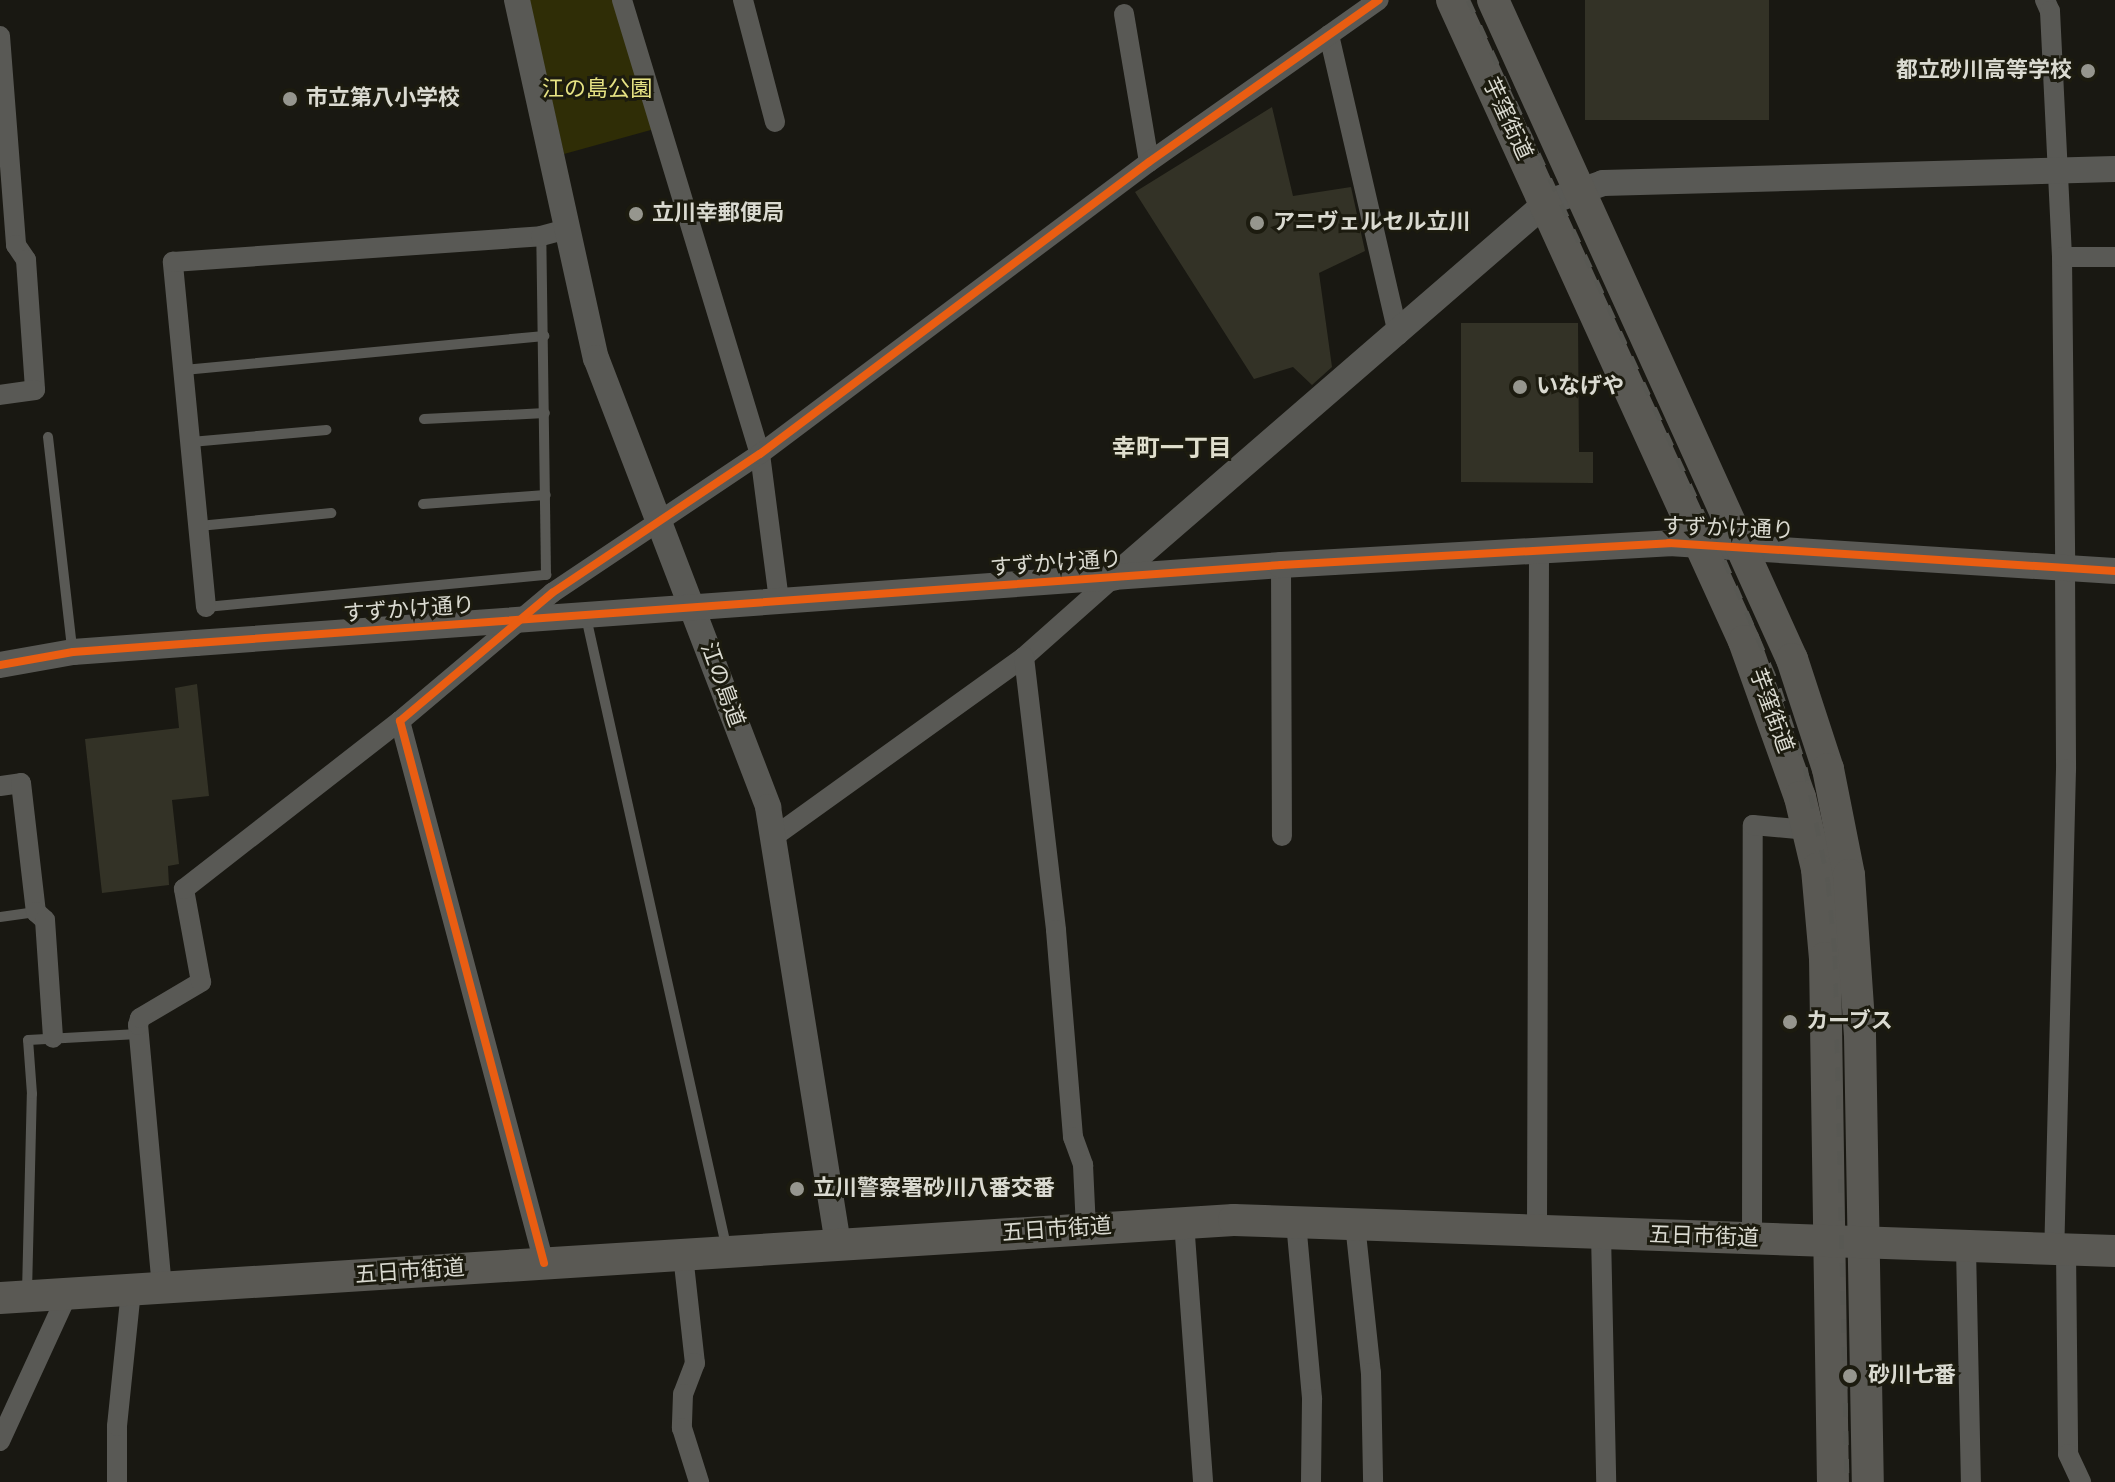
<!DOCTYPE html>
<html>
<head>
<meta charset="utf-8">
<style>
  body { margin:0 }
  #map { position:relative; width:2115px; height:1482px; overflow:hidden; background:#191812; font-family:Karla,"Noto Sans JP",sans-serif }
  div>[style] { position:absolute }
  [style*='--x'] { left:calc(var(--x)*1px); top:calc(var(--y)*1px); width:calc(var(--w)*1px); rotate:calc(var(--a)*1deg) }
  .green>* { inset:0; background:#2f2d06 }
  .building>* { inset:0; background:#333226; transform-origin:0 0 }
  .service>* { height:10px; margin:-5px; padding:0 5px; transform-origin:5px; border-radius:5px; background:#595955 }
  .minor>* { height:20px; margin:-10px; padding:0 10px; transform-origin:10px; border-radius:10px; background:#595955 }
  .tertiary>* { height:26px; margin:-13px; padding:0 13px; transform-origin:13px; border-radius:13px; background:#595955 }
  .primary>* { height:32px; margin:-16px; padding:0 16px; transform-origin:16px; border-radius:16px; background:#5a5954 }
  .rail>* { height:5px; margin-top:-2.5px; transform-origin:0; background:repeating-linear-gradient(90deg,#585853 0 14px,transparent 0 28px) }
  .cycleway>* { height:8px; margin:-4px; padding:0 4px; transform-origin:4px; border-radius:4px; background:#e95d12 }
  .dots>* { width:22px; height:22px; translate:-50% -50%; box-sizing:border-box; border:4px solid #1c1b0f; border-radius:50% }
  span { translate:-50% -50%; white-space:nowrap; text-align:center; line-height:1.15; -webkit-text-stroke:6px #1c1b0f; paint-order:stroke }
  .poi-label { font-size:22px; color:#dadad1; font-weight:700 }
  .right { translate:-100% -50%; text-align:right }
  .left { translate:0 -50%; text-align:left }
  .park-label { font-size:22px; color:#e6e283 }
  .street-label { font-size:22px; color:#dadad1 }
  .neighbourhood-label { font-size:24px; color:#dfdecd; font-weight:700 }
</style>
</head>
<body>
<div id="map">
  <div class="green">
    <i style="clip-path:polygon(529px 0,615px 0,658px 128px,564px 154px)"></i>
  </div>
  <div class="building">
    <i style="left:1585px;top:0;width:184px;height:120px"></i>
    <i style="clip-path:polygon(1272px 107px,1293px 196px,1351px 187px,1365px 251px,1319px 273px,1332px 367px,1312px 385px,1293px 367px,1254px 379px,1135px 192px)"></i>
    <i style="clip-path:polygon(1461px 323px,1578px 323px,1579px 452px,1593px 452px,1593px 483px,1461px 482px)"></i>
    <i style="clip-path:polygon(197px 684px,209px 796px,172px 800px,179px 864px,168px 866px,169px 885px,102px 893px,85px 739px,179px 728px,175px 688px)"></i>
  </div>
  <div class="service">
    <i style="--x:184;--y:370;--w:362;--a:-5.4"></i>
    <i style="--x:424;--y:419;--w:121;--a:-2.8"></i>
    <i style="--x:48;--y:437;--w:213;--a:83.5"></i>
    <i style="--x:191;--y:442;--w:136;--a:-5.1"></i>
    <i style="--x:423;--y:504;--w:123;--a:-4.2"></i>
    <i style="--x:199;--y:526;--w:133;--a:-5.6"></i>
    <i style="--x:206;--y:607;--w:342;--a:-5.4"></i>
    <i style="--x:546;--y:575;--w:339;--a:-90.8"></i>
    <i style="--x:586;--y:617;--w:649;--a:77.44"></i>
    <i style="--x:0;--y:917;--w:36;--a:-8"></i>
    <i style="--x:27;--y:1292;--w:198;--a:-88.6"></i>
    <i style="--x:32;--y:1094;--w:54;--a:-94.2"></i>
    <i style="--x:28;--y:1040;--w:110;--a:-3.1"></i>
  </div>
  <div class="minor">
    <i style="--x:622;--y:0;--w:475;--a:73.1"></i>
    <i style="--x:760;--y:454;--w:147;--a:82.6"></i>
    <i style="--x:743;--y:0;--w:126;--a:75.3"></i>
    <i style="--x:2045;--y:0;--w:12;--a:66"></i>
    <i style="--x:2050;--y:11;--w:246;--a:87.2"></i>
    <i style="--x:2062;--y:257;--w:311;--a:89.4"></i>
    <i style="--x:2065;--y:568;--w:201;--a:89.7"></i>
    <i style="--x:2066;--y:769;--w:481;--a:91.4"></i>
    <i style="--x:1124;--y:14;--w:150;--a:80.4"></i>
    <i style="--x:1329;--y:35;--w:308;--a:77"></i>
    <i style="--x:0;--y:36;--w:210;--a:85.6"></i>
    <i style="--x:16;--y:245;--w:18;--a:56"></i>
    <i style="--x:26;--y:260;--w:130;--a:86"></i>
    <i style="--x:35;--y:390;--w:35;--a:172"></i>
    <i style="--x:2062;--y:257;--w:53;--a:0"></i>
    <i style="--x:1281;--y:565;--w:271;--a:89.8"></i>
    <i style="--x:206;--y:607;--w:347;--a:-95.5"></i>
    <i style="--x:173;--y:262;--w:369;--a:-4"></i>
    <i style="--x:541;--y:236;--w:27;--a:-15"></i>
    <i style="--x:1024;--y:657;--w:119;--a:-41.6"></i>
    <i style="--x:0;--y:786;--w:21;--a:-8"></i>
    <i style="--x:21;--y:783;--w:130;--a:83.4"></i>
    <i style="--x:36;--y:912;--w:12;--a:42"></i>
    <i style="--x:45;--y:920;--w:118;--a:86.1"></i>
    <i style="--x:775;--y:836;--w:307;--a:-35.7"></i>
    <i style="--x:1024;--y:657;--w:275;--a:83.3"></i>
    <i style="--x:1056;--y:930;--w:208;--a:85.3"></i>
    <i style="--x:1073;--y:1137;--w:30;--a:70"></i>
    <i style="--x:1083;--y:1165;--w:63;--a:87.3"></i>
    <i style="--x:1184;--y:1222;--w:261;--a:85.8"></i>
    <i style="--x:1296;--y:1222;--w:178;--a:84.8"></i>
    <i style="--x:1312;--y:1399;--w:83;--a:90.7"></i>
    <i style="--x:1355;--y:1224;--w:150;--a:83.9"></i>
    <i style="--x:1371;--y:1373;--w:109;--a:88.9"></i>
    <i style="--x:1537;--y:1230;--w:677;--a:-89.83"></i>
    <i style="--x:1601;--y:1233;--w:249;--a:88.8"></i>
    <i style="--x:1752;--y:1238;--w:413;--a:-89.9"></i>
    <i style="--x:1753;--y:825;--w:55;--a:5.2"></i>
    <i style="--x:1966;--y:1248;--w:234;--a:88.8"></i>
    <i style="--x:2066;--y:1250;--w:204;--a:89.4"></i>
    <i style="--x:2068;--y:1454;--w:31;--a:65"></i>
    <i style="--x:683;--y:1255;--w:109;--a:83.7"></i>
    <i style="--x:695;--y:1363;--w:33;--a:111"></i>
    <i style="--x:683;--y:1394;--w:34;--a:92"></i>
    <i style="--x:682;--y:1428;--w:57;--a:72.5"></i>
    <i style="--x:544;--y:1263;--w:561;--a:-104.88"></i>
    <i style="--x:400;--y:721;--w:199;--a:-40.1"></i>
    <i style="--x:552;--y:593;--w:250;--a:-33.8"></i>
    <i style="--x:760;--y:454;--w:486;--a:-36.9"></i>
    <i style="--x:1149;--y:162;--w:281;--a:-35.2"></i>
    <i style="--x:162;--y:1288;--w:264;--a:-95.2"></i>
    <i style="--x:138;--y:1025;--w:7;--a:-74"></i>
    <i style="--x:140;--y:1018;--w:71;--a:-30.5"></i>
    <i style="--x:201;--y:982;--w:95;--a:-100.4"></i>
    <i style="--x:184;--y:889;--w:274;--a:-37.9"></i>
    <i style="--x:0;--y:1441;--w:163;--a:-65.3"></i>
    <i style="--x:117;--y:1482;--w:56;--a:-90"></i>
    <i style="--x:117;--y:1426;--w:137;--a:-84.1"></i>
  </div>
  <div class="tertiary">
    <i style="--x:517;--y:0;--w:367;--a:77.6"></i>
    <i style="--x:596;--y:358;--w:481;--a:69"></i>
    <i style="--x:768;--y:807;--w:443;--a:80.9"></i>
    <i style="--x:1113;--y:578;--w:573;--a:-40.89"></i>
    <i style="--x:1546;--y:203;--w:60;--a:-19.3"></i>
    <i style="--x:1603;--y:183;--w:512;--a:-1.57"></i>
    <i style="--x:0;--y:665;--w:74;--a:-10.1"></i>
    <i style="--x:73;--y:652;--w:123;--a:-4.2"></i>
    <i style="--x:196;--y:643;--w:1088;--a:-4.11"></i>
    <i style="--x:1281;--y:565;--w:389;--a:-3.2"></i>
    <i style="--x:1669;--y:543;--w:447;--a:3.6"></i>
  </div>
  <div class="primary">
    <i style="--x:1452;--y:0;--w:704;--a:65.51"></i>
    <i style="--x:1744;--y:641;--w:166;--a:70.3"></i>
    <i style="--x:1800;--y:797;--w:74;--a:76.7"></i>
    <i style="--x:1817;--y:869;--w:89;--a:84.9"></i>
    <i style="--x:1825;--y:958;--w:524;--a:89.13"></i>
    <i style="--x:1493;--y:0;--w:724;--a:65.6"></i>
    <i style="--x:1792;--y:659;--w:116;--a:71.9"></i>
    <i style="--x:1828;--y:769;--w:108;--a:78.8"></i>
    <i style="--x:1849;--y:875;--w:160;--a:86.1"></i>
    <i style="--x:1860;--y:1035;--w:447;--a:89"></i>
    <i style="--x:0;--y:1298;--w:1236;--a:-3.62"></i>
    <i style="--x:1234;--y:1220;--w:882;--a:2.02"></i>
  </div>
  <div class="rail">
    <i style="--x:1468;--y:0;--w:616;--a:65.43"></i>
    <i style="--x:1724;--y:560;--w:139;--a:66.7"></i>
    <i style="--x:1779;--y:688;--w:83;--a:71.8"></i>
    <i style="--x:1805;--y:767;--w:117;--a:78.7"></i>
    <i style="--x:1828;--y:882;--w:73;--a:84.5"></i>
    <i style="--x:1835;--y:955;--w:527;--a:88.7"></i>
  </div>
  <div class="cycleway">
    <i style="--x:0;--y:665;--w:74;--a:-10.1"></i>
    <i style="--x:73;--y:652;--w:123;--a:-4.2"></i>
    <i style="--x:196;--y:643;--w:1088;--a:-4.11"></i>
    <i style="--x:1281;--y:565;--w:389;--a:-3.2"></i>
    <i style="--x:1669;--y:543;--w:447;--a:3.6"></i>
    <i style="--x:544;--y:1263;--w:561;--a:-104.88"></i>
    <i style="--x:400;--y:721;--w:199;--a:-40.1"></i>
    <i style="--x:552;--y:593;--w:250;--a:-33.8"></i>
    <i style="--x:760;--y:454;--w:486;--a:-36.9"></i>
    <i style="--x:1149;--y:162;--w:281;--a:-35.2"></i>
  </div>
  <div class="dots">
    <i style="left:2088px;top:71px;background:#96968e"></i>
    <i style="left:290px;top:99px;background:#96968e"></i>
    <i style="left:636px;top:214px;background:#96968e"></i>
    <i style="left:1257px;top:223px;background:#96968e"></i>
    <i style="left:1520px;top:387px;background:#96968e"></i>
    <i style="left:1790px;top:1022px;background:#96968e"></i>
    <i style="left:797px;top:1189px;background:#96968e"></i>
    <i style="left:1850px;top:1376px;background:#96968e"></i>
  </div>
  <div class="poi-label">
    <span class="right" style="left:2072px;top:71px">都立砂川高等学校</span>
    <span class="left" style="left:306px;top:99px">市立第八小学校</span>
    <span class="left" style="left:652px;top:214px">立川幸郵便局</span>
    <span class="left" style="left:1273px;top:223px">アニヴェルセル立川</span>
    <span class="left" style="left:1536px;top:387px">いなげや</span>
    <span class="left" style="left:1806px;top:1022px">カーブス</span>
    <span class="left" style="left:813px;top:1189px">立川警察署砂川八番交番</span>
    <span class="left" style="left:1868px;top:1376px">砂川七番</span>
  </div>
  <div class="park-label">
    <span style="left:597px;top:90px">江の島公園</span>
  </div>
  <div class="street-label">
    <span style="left:1507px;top:119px;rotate:65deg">芋窪街道</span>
    <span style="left:1728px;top:529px;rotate:2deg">すずかけ通り</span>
    <span style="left:1056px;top:564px;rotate:-4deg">すずかけ通り</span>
    <span style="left:409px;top:610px;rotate:-4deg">すずかけ通り</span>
    <span style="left:722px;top:685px;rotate:70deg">江の島道</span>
    <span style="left:1771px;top:711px;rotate:70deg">芋窪街道</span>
    <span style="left:1057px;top:1230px;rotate:-4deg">五日市街道</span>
    <span style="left:1704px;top:1237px;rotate:2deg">五日市街道</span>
    <span style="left:410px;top:1272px;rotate:-4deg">五日市街道</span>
  </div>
  <div class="neighbourhood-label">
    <span style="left:1172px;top:449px">幸町一丁目</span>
  </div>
</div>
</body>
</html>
